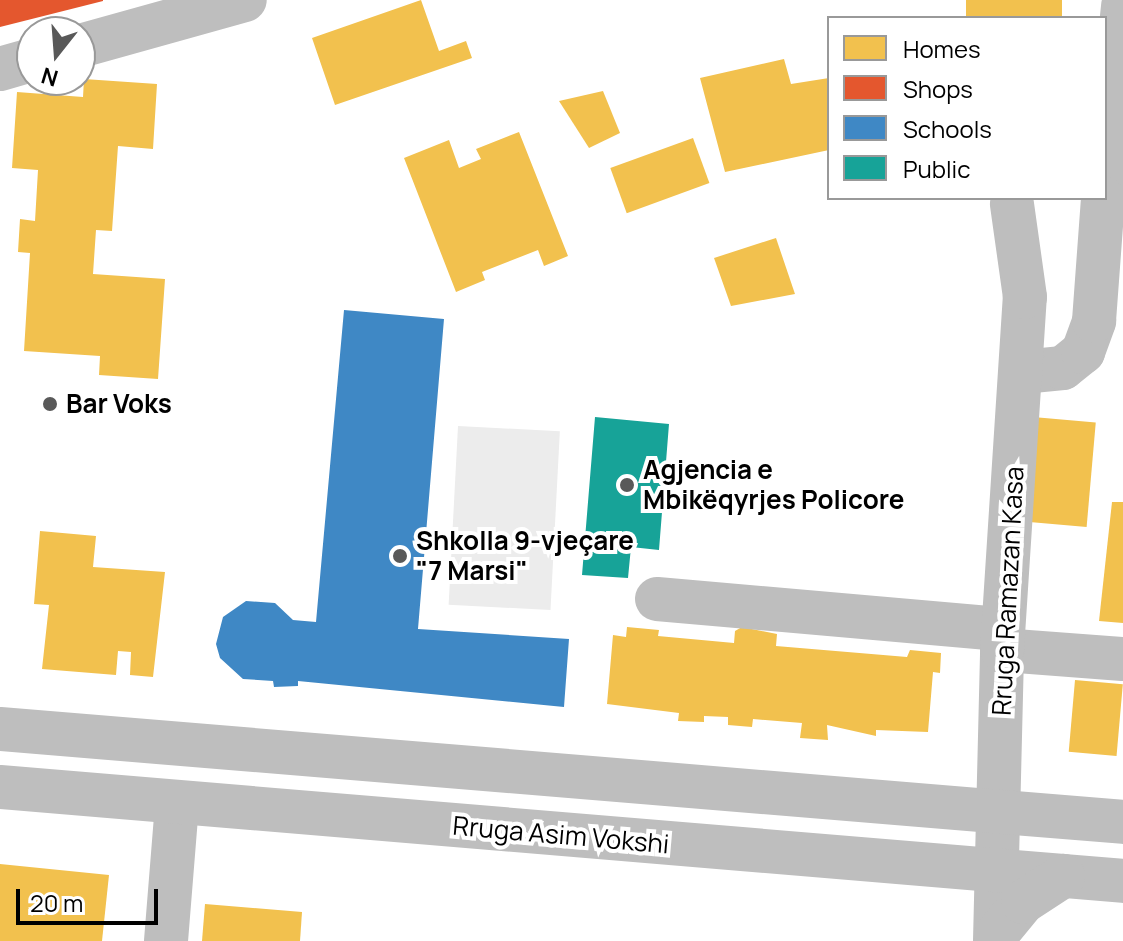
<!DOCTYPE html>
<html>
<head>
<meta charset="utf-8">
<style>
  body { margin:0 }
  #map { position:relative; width:1123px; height:941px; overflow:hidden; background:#fff; font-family:Manrope,sans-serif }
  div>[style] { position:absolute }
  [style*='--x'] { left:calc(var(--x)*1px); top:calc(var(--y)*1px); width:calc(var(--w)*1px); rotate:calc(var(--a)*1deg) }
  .green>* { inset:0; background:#ececec; transform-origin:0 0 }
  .homes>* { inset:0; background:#f2c14e; transform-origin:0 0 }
  .shops>* { inset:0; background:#e4572e }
  .schools>* { inset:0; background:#3f88c5 }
  .public>* { inset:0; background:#17a398 }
  .minor>* { height:44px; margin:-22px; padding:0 22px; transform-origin:22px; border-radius:22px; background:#bebebe }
  .major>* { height:44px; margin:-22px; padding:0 22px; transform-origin:22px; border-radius:22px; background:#bebebe }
  .dots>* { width:22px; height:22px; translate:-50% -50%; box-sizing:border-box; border:4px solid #fff; border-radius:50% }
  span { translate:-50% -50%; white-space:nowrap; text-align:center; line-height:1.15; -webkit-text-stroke:8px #fff; paint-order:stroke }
  .poi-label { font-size:26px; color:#000; font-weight:700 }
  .left { translate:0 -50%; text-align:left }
  .street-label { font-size:26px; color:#000 }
  .legend { position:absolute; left:827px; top:16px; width:280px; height:184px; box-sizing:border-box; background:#fff; border:2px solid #999; margin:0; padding:10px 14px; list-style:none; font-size:24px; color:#000 }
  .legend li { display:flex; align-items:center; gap:16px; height:40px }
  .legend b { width:40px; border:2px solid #999 }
  .north { position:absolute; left:16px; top:16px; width:80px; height:80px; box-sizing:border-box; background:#fff; border:2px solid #999; border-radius:50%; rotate:197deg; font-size:22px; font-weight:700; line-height:32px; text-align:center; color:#000 }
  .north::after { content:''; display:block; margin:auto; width:28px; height:36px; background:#595959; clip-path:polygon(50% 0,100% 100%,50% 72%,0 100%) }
  .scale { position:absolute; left:16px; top:889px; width:142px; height:36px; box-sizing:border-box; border:4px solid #000; border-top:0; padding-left:10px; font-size:24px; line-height:28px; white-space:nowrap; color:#000; -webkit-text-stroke:6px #fff; paint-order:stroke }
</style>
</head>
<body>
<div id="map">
  <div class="green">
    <i style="left:458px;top:426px;width:102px;height:179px;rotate:3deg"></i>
  </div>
  <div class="homes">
    <i style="clip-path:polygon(421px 0,439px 51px,466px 41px,472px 58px,335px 105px,312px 38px)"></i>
    <i style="left:966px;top:0;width:96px;height:18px"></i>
    <i style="clip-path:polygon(784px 59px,791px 84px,829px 78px,829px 150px,725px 172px,700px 78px)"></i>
    <i style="clip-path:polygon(84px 79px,157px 84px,153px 149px,118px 146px,112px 231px,96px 230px,93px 274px,165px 279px,158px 379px,99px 375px,100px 356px,24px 351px,30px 253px,18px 252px,20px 219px,35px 221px,38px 170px,12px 168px,17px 92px,83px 97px)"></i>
    <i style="clip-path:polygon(603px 91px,620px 133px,589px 148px,559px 101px)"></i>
    <i style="clip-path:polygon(519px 132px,568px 256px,544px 266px,538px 250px,482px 272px,485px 280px,456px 292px,404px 158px,449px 140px,459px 168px,481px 159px,476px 149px)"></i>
    <i style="left:693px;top:138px;width:48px;height:88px;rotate:70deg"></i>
    <i style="clip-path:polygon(776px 238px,795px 294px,731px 306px,714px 258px)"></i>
    <i style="left:1033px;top:417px;width:63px;height:105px;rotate:5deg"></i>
    <i style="clip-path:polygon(1112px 502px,1123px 502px,1123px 623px,1099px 621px)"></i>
    <i style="clip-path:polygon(40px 531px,96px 536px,93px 567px,165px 572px,153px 677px,130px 675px,131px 652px,118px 651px,116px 675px,42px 669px,49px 605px,34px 604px)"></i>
    <i style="clip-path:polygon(627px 627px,659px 630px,658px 636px,734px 643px,735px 631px,742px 627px,777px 634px,776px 646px,907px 657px,910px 650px,941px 653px,940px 673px,933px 672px,928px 732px,876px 730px,876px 736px,827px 725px,828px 740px,800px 738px,802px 723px,753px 719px,752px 727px,728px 725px,728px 717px,704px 716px,704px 722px,678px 721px,679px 713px,607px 704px,613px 635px,626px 637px)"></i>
    <i style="left:1075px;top:680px;width:48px;height:72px;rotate:5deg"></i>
    <i style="clip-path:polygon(0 864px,109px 875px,102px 941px,0 941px)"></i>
    <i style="clip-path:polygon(205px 904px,302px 912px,300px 941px,202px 941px)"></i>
  </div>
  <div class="shops">
    <i style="clip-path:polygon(0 0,103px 0,103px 1px,0 27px)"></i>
  </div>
  <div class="schools">
    <i style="clip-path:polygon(344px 310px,444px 319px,418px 629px,569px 639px,564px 707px,298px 681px,298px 686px,274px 687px,273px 681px,243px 679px,220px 658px,216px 644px,223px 617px,246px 601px,275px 603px,293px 620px,316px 622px)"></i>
  </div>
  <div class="public">
    <i style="clip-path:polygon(595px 417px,669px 424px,659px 550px,631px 547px,628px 578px,582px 575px)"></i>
  </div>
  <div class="minor">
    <i style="--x:80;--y:46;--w:171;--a:-15.6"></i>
    <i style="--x:0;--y:69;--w:33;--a:-16"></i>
    <i style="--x:1105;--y:178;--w:173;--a:-84"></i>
    <i style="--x:1022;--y:372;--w:41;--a:-5.6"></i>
    <i style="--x:1063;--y:368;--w:26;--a:-39"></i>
    <i style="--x:1083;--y:352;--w:33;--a:-70"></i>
    <i style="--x:1094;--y:321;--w:123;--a:-85.8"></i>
    <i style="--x:657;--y:599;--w:347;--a:5"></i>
    <i style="--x:1002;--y:650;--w:121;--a:4.3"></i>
    <i style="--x:166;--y:941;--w:138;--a:-85.4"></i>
    <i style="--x:995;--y:941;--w:291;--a:-88.6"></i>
    <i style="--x:1002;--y:650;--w:354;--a:-86.3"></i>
    <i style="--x:1025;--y:297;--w:94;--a:-98"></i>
  </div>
  <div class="major">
    <i style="--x:0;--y:729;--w:1127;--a:4.73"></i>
    <i style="--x:0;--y:787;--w:1127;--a:4.78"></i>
    <i style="--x:996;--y:935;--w:43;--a:-50.7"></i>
    <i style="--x:1023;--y:902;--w:48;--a:-33"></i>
  </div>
  <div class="dots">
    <i style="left:50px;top:404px;background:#595959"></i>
    <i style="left:627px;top:485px;background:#595959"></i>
    <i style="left:400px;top:556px;background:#595959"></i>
  </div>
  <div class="poi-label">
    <span class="left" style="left:66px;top:404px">Bar Voks</span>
    <span class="left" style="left:643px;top:485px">Agjencia e<br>Mbikëqyrjes Policore</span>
    <span class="left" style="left:416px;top:556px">Shkolla 9-vjeçare<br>"7 Marsi"</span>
  </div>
  <div class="street-label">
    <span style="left:1008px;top:591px;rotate:-87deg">Rruga Ramazan Kasa</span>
    <span style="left:561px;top:835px;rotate:5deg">Rruga Asim Vokshi</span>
  </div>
  <ul class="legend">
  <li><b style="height:22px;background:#f2c14e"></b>Homes</li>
  <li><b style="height:22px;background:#e4572e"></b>Shops</li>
  <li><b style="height:22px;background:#3f88c5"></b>Schools</li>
  <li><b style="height:22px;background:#17a398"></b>Public</li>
  </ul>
  <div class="north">N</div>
  <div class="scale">20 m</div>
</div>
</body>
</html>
